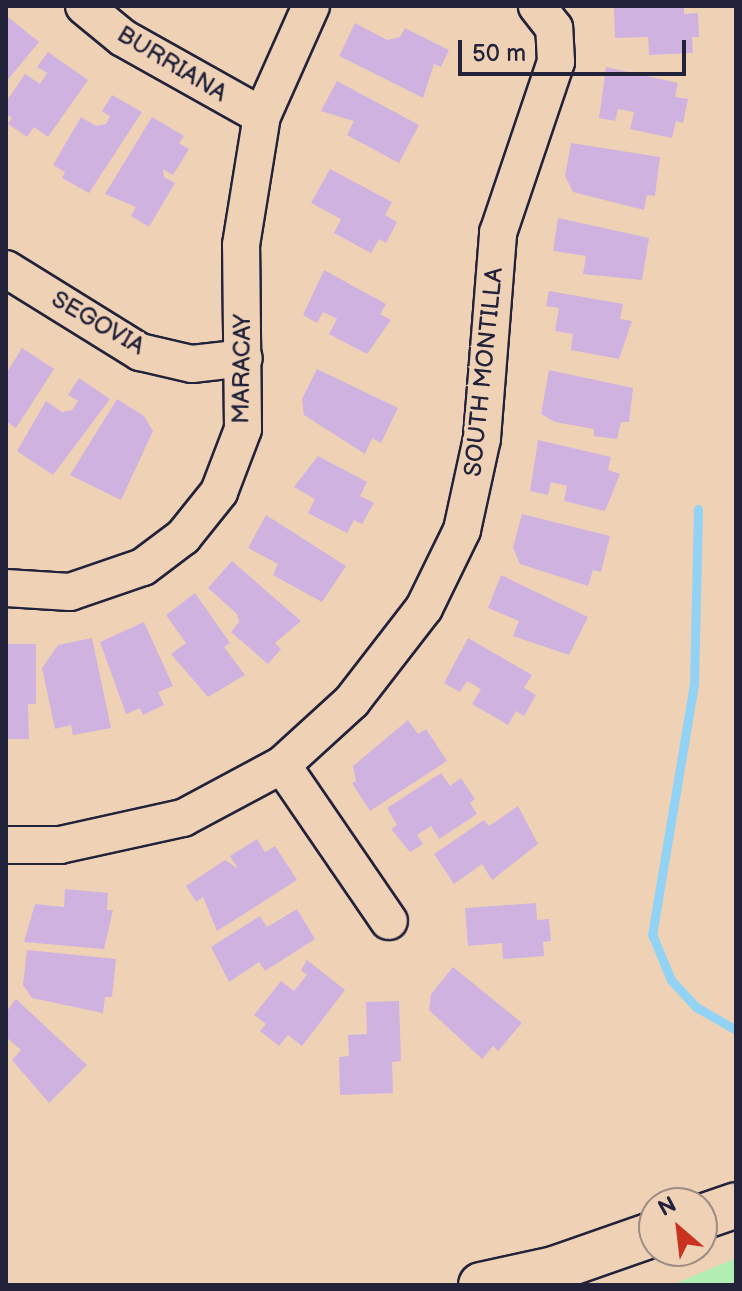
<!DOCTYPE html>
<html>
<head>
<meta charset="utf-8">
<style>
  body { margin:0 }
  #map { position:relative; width:742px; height:1291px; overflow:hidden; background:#efd2b6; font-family:"Balsamiq Sans",sans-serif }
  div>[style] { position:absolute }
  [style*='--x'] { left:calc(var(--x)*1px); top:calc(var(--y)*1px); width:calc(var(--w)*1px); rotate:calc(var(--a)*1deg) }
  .green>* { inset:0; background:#b2edb2 }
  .stream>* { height:9px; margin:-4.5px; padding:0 4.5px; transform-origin:4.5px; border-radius:4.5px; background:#92d2f4 }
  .building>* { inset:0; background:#cfb2e0 }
  .roads { filter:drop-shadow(2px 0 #22223b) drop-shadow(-2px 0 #22223b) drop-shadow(0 2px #22223b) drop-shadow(0 -2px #22223b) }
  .minor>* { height:36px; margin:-18px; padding:0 18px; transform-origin:18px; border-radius:18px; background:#efd2b6 }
  .tertiary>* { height:44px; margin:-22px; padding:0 22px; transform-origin:22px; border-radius:22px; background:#efd2b6 }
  span { translate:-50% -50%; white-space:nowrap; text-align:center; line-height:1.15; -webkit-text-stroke:8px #efd2b6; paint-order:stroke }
  .street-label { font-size:24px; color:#22223b }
  .frame { position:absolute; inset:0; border:8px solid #22223b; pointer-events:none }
  .north { position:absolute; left:638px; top:1187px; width:80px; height:80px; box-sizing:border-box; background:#efd2b6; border:2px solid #9d8c85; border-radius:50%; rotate:332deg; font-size:22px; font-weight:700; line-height:32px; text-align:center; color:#22223b }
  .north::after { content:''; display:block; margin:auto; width:28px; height:36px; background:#c8321e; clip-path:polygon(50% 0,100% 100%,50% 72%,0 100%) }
  .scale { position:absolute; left:458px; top:40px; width:228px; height:36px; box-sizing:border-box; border:4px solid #22223b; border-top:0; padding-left:10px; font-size:24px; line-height:28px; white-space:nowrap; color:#22223b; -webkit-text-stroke:6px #efd2b6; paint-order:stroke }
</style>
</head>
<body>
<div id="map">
  <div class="green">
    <i style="clip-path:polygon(736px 1258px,736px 1285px,672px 1285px)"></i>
  </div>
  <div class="stream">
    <i style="--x:698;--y:509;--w:175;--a:91.3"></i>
    <i style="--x:694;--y:684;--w:254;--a:99.5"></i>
    <i style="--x:652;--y:934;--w:50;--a:67.6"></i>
    <i style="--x:671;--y:980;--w:37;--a:47"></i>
    <i style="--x:696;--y:1007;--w:46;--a:29.9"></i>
  </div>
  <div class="building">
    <i style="clip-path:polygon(614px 6px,684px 6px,684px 14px,698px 13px,699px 37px,692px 37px,693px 53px,649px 55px,648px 37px,615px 38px)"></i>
    <i style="clip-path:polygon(8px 17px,39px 42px,6px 82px,6px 20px)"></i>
    <i style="clip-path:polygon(355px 23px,387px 40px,400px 37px,405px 28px,449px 50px,441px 67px,434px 64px,423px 98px,339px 56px)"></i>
    <i style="clip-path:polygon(48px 52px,88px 80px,48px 137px,34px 127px,27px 137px,8px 124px,12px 118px,6px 114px,6px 102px,25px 74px,40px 84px,47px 73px,37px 67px)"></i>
    <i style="clip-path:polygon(606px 67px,678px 83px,675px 97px,688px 99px,683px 123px,676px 121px,672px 138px,630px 129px,634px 112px,618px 109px,615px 121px,599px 118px)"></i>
    <i style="clip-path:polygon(337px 81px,419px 125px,399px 163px,347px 135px,354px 121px,321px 111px)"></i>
    <i style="clip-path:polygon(112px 95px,142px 112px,89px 193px,62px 178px,65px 172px,53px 165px,81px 117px,96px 126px,106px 124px,110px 116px,102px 111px)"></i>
    <i style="clip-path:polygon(152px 117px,184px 136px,179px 143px,189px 149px,173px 175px,163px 169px,164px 177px,175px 183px,149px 227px,131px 216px,136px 207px,105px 194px)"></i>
    <i style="clip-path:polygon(571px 143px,660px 157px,655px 196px,647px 195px,644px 210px,573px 192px,565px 176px)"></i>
    <i style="clip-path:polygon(330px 169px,392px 202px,385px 215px,397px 222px,386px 243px,379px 239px,371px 253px,334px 233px,341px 219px,311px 203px)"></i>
    <i style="clip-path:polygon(558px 218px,649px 238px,642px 280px,583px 274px,586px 256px,553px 251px)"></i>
    <i style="clip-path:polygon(324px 270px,386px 304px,380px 314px,391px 320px,367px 354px,329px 334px,337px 319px,323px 312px,317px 323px,303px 315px)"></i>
    <i style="clip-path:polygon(549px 291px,623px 304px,620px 319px,632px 321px,619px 359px,571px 350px,573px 334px,555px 331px,559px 308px,546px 306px)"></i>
    <i style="clip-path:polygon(22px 348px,54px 369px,16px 428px,6px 421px,6px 374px)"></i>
    <i style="clip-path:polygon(317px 369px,398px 408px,381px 443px,372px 438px,365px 454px,304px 415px,302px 399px)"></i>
    <i style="clip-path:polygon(549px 370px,633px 388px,629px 422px,621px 422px,617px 439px,594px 436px,594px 429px,555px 422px,541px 414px)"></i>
    <i style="clip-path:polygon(79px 378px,110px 399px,53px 475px,17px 451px,46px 401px,62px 412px,72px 410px,78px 401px,68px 395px)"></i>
    <i style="clip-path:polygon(117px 399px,144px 416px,153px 431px,121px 500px,70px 475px)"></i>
    <i style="clip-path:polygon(538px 440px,611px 457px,608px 470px,620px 474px,605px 511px,564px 501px,567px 486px,551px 482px,548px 495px,530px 491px)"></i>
    <i style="clip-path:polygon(318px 456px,367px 482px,360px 496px,374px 503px,362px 524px,354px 520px,347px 533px,308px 513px,315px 499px,294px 487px)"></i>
    <i style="clip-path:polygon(522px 514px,610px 536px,601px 572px,593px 570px,588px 586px,520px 564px,513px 548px)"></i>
    <i style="clip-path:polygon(266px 515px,346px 566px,322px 602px,273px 575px,278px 564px,248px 548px)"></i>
    <i style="clip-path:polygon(232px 561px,301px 621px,275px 643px,281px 649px,268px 664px,231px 632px,239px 622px,237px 614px,208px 588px)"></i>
    <i style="clip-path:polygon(501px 575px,588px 617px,569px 655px,513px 636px,519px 621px,488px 608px)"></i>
    <i style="clip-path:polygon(195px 593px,230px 643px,224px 647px,245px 675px,208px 697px,171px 654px,186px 643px,166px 615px)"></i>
    <i style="clip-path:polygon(144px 622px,173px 686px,158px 692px,164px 705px,143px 715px,140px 708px,126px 714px,100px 642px)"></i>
    <i style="clip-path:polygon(92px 638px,111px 728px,73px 735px,71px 725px,55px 729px,42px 668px,58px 645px)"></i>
    <i style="clip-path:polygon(468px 638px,532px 675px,524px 688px,536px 695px,524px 716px,516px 711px,508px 725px,472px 704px,481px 689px,467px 681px,460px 692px,444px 683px)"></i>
    <i style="clip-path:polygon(6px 644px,36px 644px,36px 704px,28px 704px,29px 739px,6px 739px)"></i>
    <i style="clip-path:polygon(408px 720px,418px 734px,426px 729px,447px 761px,370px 811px,352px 783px,356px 781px,353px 766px)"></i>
    <i style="clip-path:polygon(441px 773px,450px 786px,461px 778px,475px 799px,470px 803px,477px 814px,439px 839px,431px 826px,417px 835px,423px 844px,410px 852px,391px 829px,397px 825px,387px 808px)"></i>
    <i style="clip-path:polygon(518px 806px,538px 844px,492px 880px,482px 864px,454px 884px,434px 854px,484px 820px,489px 826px)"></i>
    <i style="clip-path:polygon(257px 839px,265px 852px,275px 846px,297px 880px,217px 931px,203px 897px,196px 902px,186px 886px,225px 860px,238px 869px,230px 856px)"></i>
    <i style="clip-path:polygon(65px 889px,108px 893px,107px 910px,113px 910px,104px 949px,24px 942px,35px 904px,64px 907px)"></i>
    <i style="clip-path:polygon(536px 903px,537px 920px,549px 919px,551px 941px,543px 942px,544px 956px,503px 959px,502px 943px,468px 946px,465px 908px)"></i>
    <i style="clip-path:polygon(297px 909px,315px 939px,265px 971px,259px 962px,229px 982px,211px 947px,260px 916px,267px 927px)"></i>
    <i style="clip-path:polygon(27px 950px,116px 959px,112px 997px,105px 997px,103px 1013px,32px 998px,23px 985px)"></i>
    <i style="clip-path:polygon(307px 960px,345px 990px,302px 1046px,288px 1035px,279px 1046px,260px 1031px,266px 1024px,254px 1015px,281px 981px,294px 991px,307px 975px,301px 970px)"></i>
    <i style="clip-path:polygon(453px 967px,522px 1023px,498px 1051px,493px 1046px,482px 1059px,429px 1010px,431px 994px)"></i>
    <i style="clip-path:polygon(16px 999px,87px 1065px,49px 1103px,12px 1060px,21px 1050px,6px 1037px,6px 1012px)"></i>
    <i style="clip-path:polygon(399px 1001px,401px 1061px,392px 1062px,393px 1093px,340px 1095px,339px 1057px,349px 1056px,348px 1035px,367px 1034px,366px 1002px)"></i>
  </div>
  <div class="roads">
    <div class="minor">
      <i style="--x:84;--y:6;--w:50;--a:39.4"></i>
      <i style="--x:123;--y:38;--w:159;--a:29.3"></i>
      <i style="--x:6;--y:269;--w:158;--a:31.8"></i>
      <i style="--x:140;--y:352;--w:53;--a:13"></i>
      <i style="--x:192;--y:364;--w:52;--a:-6.6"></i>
      <i style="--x:6;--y:588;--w:64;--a:3.6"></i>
      <i style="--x:70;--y:592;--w:77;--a:-18.9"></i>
      <i style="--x:143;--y:567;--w:50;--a:-36.9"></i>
      <i style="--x:183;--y:537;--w:58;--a:-51.3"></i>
      <i style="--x:219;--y:492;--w:67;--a:-69.1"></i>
      <i style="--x:243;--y:429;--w:184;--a:-90.6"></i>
      <i style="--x:241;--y:245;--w:131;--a:-80.8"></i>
      <i style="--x:262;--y:116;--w:120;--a:-66"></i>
      <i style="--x:282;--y:765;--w:189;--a:55.6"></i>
      <i style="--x:6;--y:845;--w:54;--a:0"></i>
      <i style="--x:60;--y:845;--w:126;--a:-12.4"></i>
      <i style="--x:183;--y:818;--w:112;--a:-28.2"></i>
      <i style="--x:282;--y:765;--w:95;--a:-42.4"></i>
      <i style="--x:352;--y:701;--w:118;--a:-52.3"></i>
      <i style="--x:424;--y:608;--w:87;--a:-64"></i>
      <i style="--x:462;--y:530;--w:94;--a:-77.7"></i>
      <i style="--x:482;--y:438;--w:206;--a:-85.5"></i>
      <i style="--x:498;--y:233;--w:181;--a:-71.3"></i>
      <i style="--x:556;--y:62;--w:34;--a:-93"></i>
      <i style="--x:554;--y:28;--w:28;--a:-128"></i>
    </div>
    <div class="tertiary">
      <i style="--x:702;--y:1217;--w:36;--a:-19"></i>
      <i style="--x:481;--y:1285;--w:75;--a:-12.4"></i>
      <i style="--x:554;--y:1269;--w:106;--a:-19.3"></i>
    </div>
  </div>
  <div class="street-label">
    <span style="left:172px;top:64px;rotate:31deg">BURRIANA</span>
    <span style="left:98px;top:323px;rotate:30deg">SEGOVIA</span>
    <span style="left:242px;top:369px;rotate:-89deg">MARACAY</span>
    <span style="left:484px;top:372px;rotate:-84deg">SOUTH MONTILLA</span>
  </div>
  <div class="frame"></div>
  <div class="north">N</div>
  <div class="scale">50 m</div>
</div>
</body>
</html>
